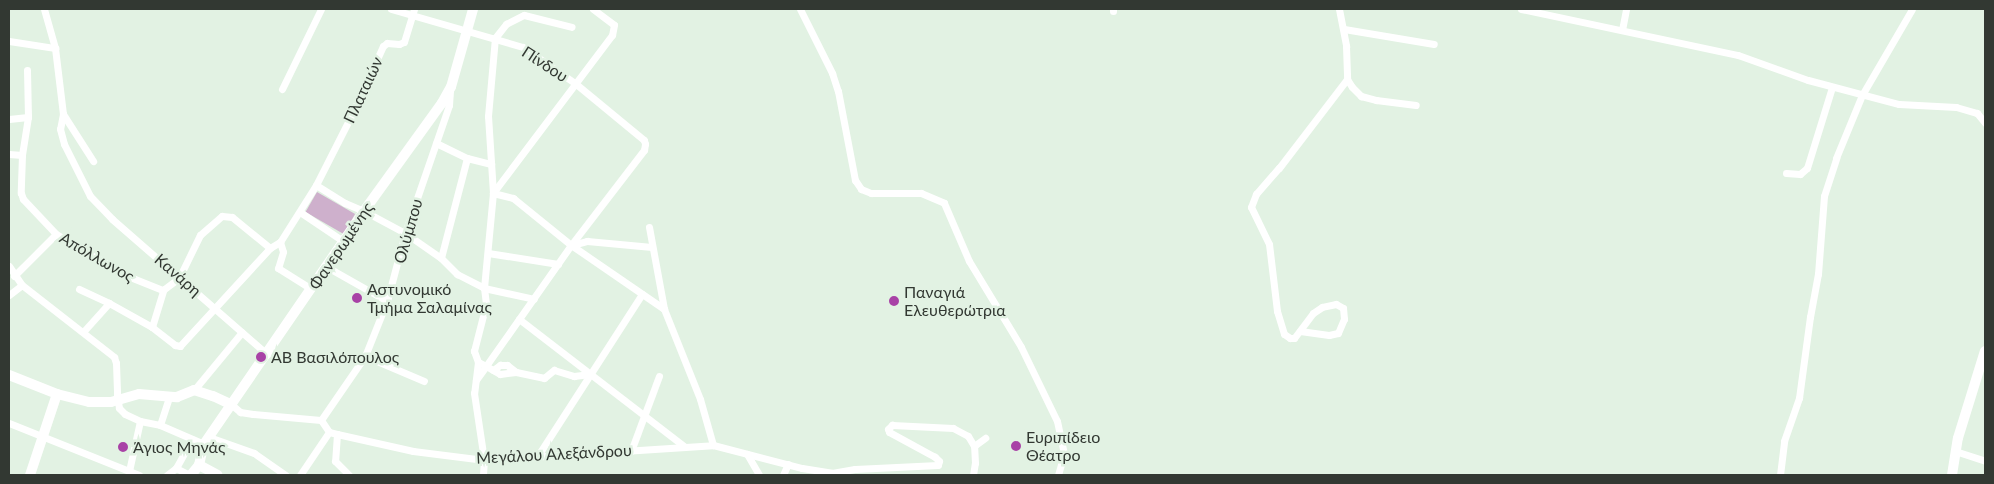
<!DOCTYPE html>
<html>
<head>
<meta charset="utf-8">
<style>
  body { margin:0 }
  #map { position:relative; width:1994px; height:484px; overflow:hidden; background:#e2f2e3; font-family:Lato,sans-serif }
  div>[style] { position:absolute }
  [style*='--x'] { left:calc(var(--x)*1px); top:calc(var(--y)*1px); width:calc(var(--w)*1px); rotate:calc(var(--a)*1deg) }
  .green>* { inset:0; background:#ceb0cc; transform-origin:0 0 }
  .street>* { height:7px; margin:-3.5px; padding:0 3.5px; transform-origin:3.5px; border-radius:3.5px; background:#fff }
  .secondary>* { height:10px; margin:-5px; padding:0 5px; transform-origin:5px; border-radius:5px; background:#fff }
  .dots>* { width:14px; height:14px; translate:-50% -50%; box-sizing:border-box; border:2px solid #e2f2e3; border-radius:50% }
  span { translate:-50% -50%; white-space:nowrap; text-align:center; line-height:1.15; -webkit-text-stroke:5px #e2f2e3; paint-order:stroke }
  .street-label { font-size:16px; color:#323832 }
  .poi-label { font-size:16px; color:#323832 }
  .left { translate:0 -50%; text-align:left }
  .frame { position:absolute; inset:0; border:10px solid #323832; pointer-events:none }
</style>
</head>
<body>
<div id="map">
  <div class="green">
    <i style="left:317px;top:192px;width:44px;height:23px;rotate:30deg"></i>
  </div>
  <div class="street">
    <i style="--x:44;--y:9;--w:41;--a:74.2"></i>
    <i style="--x:55;--y:48;--w:66;--a:83.1"></i>
    <i style="--x:63;--y:114;--w:15;--a:101"></i>
    <i style="--x:60;--y:129;--w:16;--a:75"></i>
    <i style="--x:64;--y:144;--w:58;--a:63.4"></i>
    <i style="--x:90;--y:196;--w:32;--a:46"></i>
    <i style="--x:112;--y:219;--w:206;--a:41.1"></i>
    <i style="--x:391;--y:9;--w:137;--a:16.1"></i>
    <i style="--x:523;--y:47;--w:65;--a:34.9"></i>
    <i style="--x:576;--y:84;--w:88;--a:39.5"></i>
    <i style="--x:644;--y:140;--w:4;--a:76"></i>
    <i style="--x:645;--y:144;--w:6;--a:99"></i>
    <i style="--x:644;--y:150;--w:120;--a:127.5"></i>
    <i style="--x:571;--y:245;--w:148;--a:125.1"></i>
    <i style="--x:486;--y:366;--w:9;--a:-153"></i>
    <i style="--x:478;--y:362;--w:31;--a:97"></i>
    <i style="--x:474;--y:393;--w:68;--a:81.5"></i>
    <i style="--x:484;--y:460;--w:15;--a:94"></i>
    <i style="--x:593;--y:9;--w:26;--a:37"></i>
    <i style="--x:614;--y:25;--w:10;--a:101"></i>
    <i style="--x:612;--y:35;--w:198;--a:127"></i>
    <i style="--x:493;--y:193;--w:21;--a:14"></i>
    <i style="--x:513;--y:198;--w:75;--a:39"></i>
    <i style="--x:571;--y:245;--w:113;--a:34.5"></i>
    <i style="--x:664;--y:309;--w:97;--a:68.2"></i>
    <i style="--x:700;--y:399;--w:48;--a:74.2"></i>
    <i style="--x:800;--y:9;--w:72;--a:63.4"></i>
    <i style="--x:832;--y:73;--w:19;--a:72"></i>
    <i style="--x:838;--y:91;--w:91;--a:79.2"></i>
    <i style="--x:855;--y:180;--w:11;--a:56"></i>
    <i style="--x:861;--y:189;--w:11;--a:22"></i>
    <i style="--x:871;--y:193;--w:50;--a:0"></i>
    <i style="--x:921;--y:193;--w:25;--a:23"></i>
    <i style="--x:944;--y:203;--w:63;--a:66.7"></i>
    <i style="--x:969;--y:261;--w:100;--a:58.8"></i>
    <i style="--x:1021;--y:347;--w:82;--a:64.1"></i>
    <i style="--x:1057;--y:421;--w:34;--a:78"></i>
    <i style="--x:1064;--y:454;--w:22;--a:106"></i>
    <i style="--x:1339;--y:9;--w:38;--a:79"></i>
    <i style="--x:1346;--y:46;--w:33;--a:88"></i>
    <i style="--x:1347;--y:79;--w:9;--a:58"></i>
    <i style="--x:1352;--y:87;--w:13;--a:45"></i>
    <i style="--x:1361;--y:96;--w:16;--a:15"></i>
    <i style="--x:1376;--y:100;--w:40;--a:7.1"></i>
    <i style="--x:1521;--y:9;--w:222;--a:12"></i>
    <i style="--x:1738;--y:55;--w:74;--a:19.7"></i>
    <i style="--x:1808;--y:80;--w:94;--a:14.8"></i>
    <i style="--x:1899;--y:104;--w:57;--a:3"></i>
    <i style="--x:1956;--y:107;--w:22;--a:16"></i>
    <i style="--x:1977;--y:113;--w:13;--a:51"></i>
    <i style="--x:1113;--y:11;--w:2;--a:-90"></i>
    <i style="--x:1344;--y:29;--w:91;--a:9.5"></i>
    <i style="--x:1622;--y:30;--w:21;--a:-79"></i>
    <i style="--x:9;--y:41;--w:47;--a:8.7"></i>
    <i style="--x:27;--y:70;--w:47;--a:88.8"></i>
    <i style="--x:28;--y:117;--w:38;--a:99"></i>
    <i style="--x:22;--y:155;--w:38;--a:92"></i>
    <i style="--x:21;--y:193;--w:6;--a:72"></i>
    <i style="--x:23;--y:199;--w:48;--a:46.7"></i>
    <i style="--x:56;--y:234;--w:86;--a:30.2"></i>
    <i style="--x:130;--y:277;--w:35;--a:22"></i>
    <i style="--x:282;--y:89;--w:89;--a:-64"></i>
    <i style="--x:63;--y:114;--w:56;--a:57.4"></i>
    <i style="--x:9;--y:119;--w:19;--a:-6"></i>
    <i style="--x:436;--y:143;--w:34;--a:26"></i>
    <i style="--x:467;--y:158;--w:103;--a:104.6"></i>
    <i style="--x:9;--y:154;--w:13;--a:4"></i>
    <i style="--x:467;--y:158;--w:25;--a:14"></i>
    <i style="--x:1786;--y:173;--w:14;--a:4"></i>
    <i style="--x:1800;--y:174;--w:9;--a:-41"></i>
    <i style="--x:1807;--y:168;--w:85;--a:-72.8"></i>
    <i style="--x:316;--y:185;--w:34;--a:32"></i>
    <i style="--x:345;--y:203;--w:21;--a:23"></i>
    <i style="--x:364;--y:211;--w:47;--a:28.2"></i>
    <i style="--x:405;--y:233;--w:44;--a:34.8"></i>
    <i style="--x:441;--y:258;--w:23;--a:45"></i>
    <i style="--x:457;--y:274;--w:30;--a:27"></i>
    <i style="--x:484;--y:288;--w:51;--a:12.4"></i>
    <i style="--x:300;--y:212;--w:52;--a:34"></i>
    <i style="--x:222;--y:216;--w:10;--a:6"></i>
    <i style="--x:232;--y:217;--w:49;--a:39.2"></i>
    <i style="--x:270;--y:248;--w:133;--a:132.6"></i>
    <i style="--x:180;--y:346;--w:5;--a:-169"></i>
    <i style="--x:175;--y:345;--w:29;--a:-142"></i>
    <i style="--x:152;--y:327;--w:39;--a:-73"></i>
    <i style="--x:163;--y:290;--w:20;--a:-37"></i>
    <i style="--x:179;--y:278;--w:48;--a:-64"></i>
    <i style="--x:200;--y:235;--w:29;--a:-41"></i>
    <i style="--x:649;--y:227;--w:83;--a:79.6"></i>
    <i style="--x:280;--y:242;--w:10;--a:73"></i>
    <i style="--x:283;--y:252;--w:17;--a:107"></i>
    <i style="--x:278;--y:268;--w:39;--a:32"></i>
    <i style="--x:572;--y:245;--w:16;--a:-15"></i>
    <i style="--x:587;--y:241;--w:65;--a:5.3"></i>
    <i style="--x:270;--y:248;--w:12;--a:-31"></i>
    <i style="--x:280;--y:242;--w:67;--a:-57.7"></i>
    <i style="--x:316;--y:185;--w:75;--a:-63.1"></i>
    <i style="--x:350;--y:118;--w:79;--a:-65.4"></i>
    <i style="--x:383;--y:46;--w:5;--a:-37"></i>
    <i style="--x:387;--y:43;--w:12;--a:5"></i>
    <i style="--x:399;--y:44;--w:5;--a:-22"></i>
    <i style="--x:404;--y:42;--w:34;--a:-73"></i>
    <i style="--x:488;--y:253;--w:71;--a:8.9"></i>
    <i style="--x:9;--y:266;--w:23;--a:56"></i>
    <i style="--x:22;--y:285;--w:117;--a:38"></i>
    <i style="--x:114;--y:357;--w:6;--a:72"></i>
    <i style="--x:116;--y:363;--w:31;--a:88"></i>
    <i style="--x:117;--y:394;--w:14;--a:82"></i>
    <i style="--x:119;--y:408;--w:8;--a:45"></i>
    <i style="--x:125;--y:414;--w:17;--a:25"></i>
    <i style="--x:140;--y:421;--w:20;--a:11"></i>
    <i style="--x:160;--y:425;--w:48;--a:23.4"></i>
    <i style="--x:327;--y:267;--w:69;--a:29.5"></i>
    <i style="--x:14;--y:276;--w:59;--a:-45"></i>
    <i style="--x:79;--y:289;--w:33;--a:25"></i>
    <i style="--x:9;--y:295;--w:16;--a:-38"></i>
    <i style="--x:519;--y:319;--w:208;--a:37.6"></i>
    <i style="--x:1300;--y:331;--w:29;--a:8"></i>
    <i style="--x:1329;--y:335;--w:9;--a:-13"></i>
    <i style="--x:1338;--y:333;--w:15;--a:-67"></i>
    <i style="--x:1344;--y:319;--w:11;--a:-95"></i>
    <i style="--x:1343;--y:308;--w:8;--a:-150"></i>
    <i style="--x:1336;--y:304;--w:14;--a:168"></i>
    <i style="--x:1322;--y:307;--w:11;--a:146"></i>
    <i style="--x:1313;--y:313;--w:31;--a:127"></i>
    <i style="--x:1294;--y:338;--w:4;--a:180"></i>
    <i style="--x:1290;--y:338;--w:7;--a:-146"></i>
    <i style="--x:1284;--y:334;--w:24;--a:-107"></i>
    <i style="--x:1277;--y:311;--w:67;--a:-96.8"></i>
    <i style="--x:1269;--y:244;--w:41;--a:-115.9"></i>
    <i style="--x:1251;--y:207;--w:14;--a:-69"></i>
    <i style="--x:1256;--y:194;--w:35;--a:-49"></i>
    <i style="--x:1279;--y:168;--w:112;--a:-52.6"></i>
    <i style="--x:83;--y:332;--w:39;--a:-48"></i>
    <i style="--x:109;--y:303;--w:49;--a:29.2"></i>
    <i style="--x:365;--y:356;--w:64;--a:23"></i>
    <i style="--x:478;--y:362;--w:12;--a:-110"></i>
    <i style="--x:474;--y:351;--w:49;--a:-75.7"></i>
    <i style="--x:486;--y:304;--w:16;--a:-97"></i>
    <i style="--x:484;--y:288;--w:95;--a:-84.6"></i>
    <i style="--x:493;--y:193;--w:77;--a:-93.7"></i>
    <i style="--x:488;--y:116;--w:78;--a:-84.9"></i>
    <i style="--x:495;--y:38;--w:18;--a:-52"></i>
    <i style="--x:506;--y:24;--w:20;--a:-27"></i>
    <i style="--x:524;--y:15;--w:49;--a:14"></i>
    <i style="--x:493;--y:370;--w:9;--a:-36"></i>
    <i style="--x:500;--y:365;--w:7;--a:0"></i>
    <i style="--x:507;--y:365;--w:11;--a:38"></i>
    <i style="--x:476;--y:380;--w:17;--a:-54"></i>
    <i style="--x:486;--y:366;--w:16;--a:30"></i>
    <i style="--x:500;--y:374;--w:16;--a:-7"></i>
    <i style="--x:516;--y:372;--w:29;--a:12"></i>
    <i style="--x:544;--y:378;--w:13;--a:-39"></i>
    <i style="--x:554;--y:370;--w:21;--a:17"></i>
    <i style="--x:574;--y:376;--w:16;--a:-7"></i>
    <i style="--x:194;--y:390;--w:75;--a:-50.4"></i>
    <i style="--x:232;--y:405;--w:11;--a:41"></i>
    <i style="--x:240;--y:412;--w:13;--a:9"></i>
    <i style="--x:253;--y:414;--w:68;--a:5"></i>
    <i style="--x:321;--y:420;--w:14;--a:56"></i>
    <i style="--x:329;--y:432;--w:8;--a:14"></i>
    <i style="--x:337;--y:434;--w:78;--a:12.6"></i>
    <i style="--x:413;--y:451;--w:72;--a:7.2"></i>
    <i style="--x:484;--y:460;--w:229;--a:-3.7"></i>
    <i style="--x:713;--y:445;--w:92;--a:14.5"></i>
    <i style="--x:802;--y:468;--w:30;--a:9"></i>
    <i style="--x:832;--y:473;--w:23;--a:-10"></i>
    <i style="--x:855;--y:469;--w:83;--a:-2.8"></i>
    <i style="--x:938;--y:465;--w:4;--a:-76"></i>
    <i style="--x:939;--y:461;--w:6;--a:-135"></i>
    <i style="--x:935;--y:457;--w:52;--a:-151.5"></i>
    <i style="--x:889;--y:432;--w:3;--a:-108"></i>
    <i style="--x:888;--y:429;--w:6;--a:-45"></i>
    <i style="--x:892;--y:425;--w:61;--a:2.8"></i>
    <i style="--x:953;--y:428;--w:17;--a:28"></i>
    <i style="--x:968;--y:436;--w:12;--a:59"></i>
    <i style="--x:321;--y:420;--w:78;--a:-55.5"></i>
    <i style="--x:365;--y:356;--w:59;--a:-68.2"></i>
    <i style="--x:387;--y:301;--w:70;--a:-75.2"></i>
    <i style="--x:405;--y:233;--w:135;--a:-71"></i>
    <i style="--x:449;--y:105;--w:14;--a:-86"></i>
    <i style="--x:9;--y:423;--w:140;--a:21.8"></i>
    <i style="--x:160;--y:425;--w:28;--a:-72"></i>
    <i style="--x:337;--y:434;--w:27;--a:94"></i>
    <i style="--x:335;--y:461;--w:20;--a:45"></i>
    <i style="--x:209;--y:437;--w:48;--a:19.6"></i>
    <i style="--x:254;--y:453;--w:39;--a:35"></i>
    <i style="--x:631;--y:451;--w:80;--a:-69.5"></i>
    <i style="--x:1955;--y:451;--w:32;--a:18"></i>
    <i style="--x:747;--y:454;--w:24;--a:60"></i>
    <i style="--x:537;--y:457;--w:194;--a:-57.2"></i>
    <i style="--x:176;--y:468;--w:16;--a:27"></i>
    <i style="--x:129;--y:471;--w:51;--a:-77.6"></i>
    <i style="--x:167;--y:475;--w:11;--a:-38"></i>
    <i style="--x:176;--y:468;--w:33;--a:-61"></i>
    <i style="--x:300;--y:475;--w:52;--a:-56"></i>
    <i style="--x:783;--y:475;--w:12;--a:-66"></i>
    <i style="--x:973;--y:475;--w:12;--a:-81"></i>
    <i style="--x:975;--y:463;--w:17;--a:-93"></i>
    <i style="--x:974;--y:446;--w:14;--a:-36"></i>
    <i style="--x:1780;--y:475;--w:34;--a:-83"></i>
    <i style="--x:1784;--y:441;--w:46;--a:-70.8"></i>
    <i style="--x:1799;--y:398;--w:82;--a:-82.3"></i>
    <i style="--x:1810;--y:317;--w:44;--a:-79.5"></i>
    <i style="--x:1818;--y:274;--w:78;--a:-85.6"></i>
    <i style="--x:1824;--y:196;--w:40;--a:-72"></i>
    <i style="--x:1836;--y:158;--w:68;--a:-67.6"></i>
    <i style="--x:1862;--y:95;--w:99;--a:-59.8"></i>
  </div>
  <div class="secondary">
    <i style="--x:9;--y:375;--w:52;--a:21.6"></i>
    <i style="--x:57;--y:394;--w:33;--a:14"></i>
    <i style="--x:89;--y:402;--w:22;--a:0"></i>
    <i style="--x:111;--y:402;--w:29;--a:-16"></i>
    <i style="--x:139;--y:394;--w:38;--a:5"></i>
    <i style="--x:177;--y:397;--w:18;--a:-22"></i>
    <i style="--x:194;--y:390;--w:20;--a:18"></i>
    <i style="--x:213;--y:396;--w:21;--a:25"></i>
    <i style="--x:199;--y:465;--w:21;--a:28"></i>
    <i style="--x:30;--y:475;--w:85;--a:-71.6"></i>
    <i style="--x:191;--y:475;--w:13;--a:-51"></i>
    <i style="--x:199;--y:465;--w:22;--a:-77"></i>
    <i style="--x:204;--y:444;--w:283;--a:-55.5"></i>
    <i style="--x:364;--y:211;--w:133;--a:-54.2"></i>
    <i style="--x:442;--y:103;--w:18;--a:-61"></i>
    <i style="--x:451;--y:87;--w:81;--a:-74.2"></i>
    <i style="--x:1952;--y:475;--w:37;--a:-81"></i>
    <i style="--x:1958;--y:438;--w:91;--a:-72.8"></i>
  </div>
  <div class="dots">
    <i style="left:357px;top:298px;background:#a842a6"></i>
    <i style="left:894px;top:301px;background:#a842a6"></i>
    <i style="left:261px;top:357px;background:#a842a6"></i>
    <i style="left:1016px;top:446px;background:#a842a6"></i>
    <i style="left:123px;top:447px;background:#a842a6"></i>
  </div>
  <div class="street-label">
    <span style="left:545px;top:64px;rotate:33deg">Πίνδου</span>
    <span style="left:363px;top:90px;rotate:-65deg">Πλαταιών</span>
    <span style="left:408px;top:231px;rotate:-74deg">Ολύμπου</span>
    <span style="left:341px;top:246px;rotate:-56deg">Φανερωμένης</span>
    <span style="left:97px;top:257px;rotate:30deg">Απόλλωνος</span>
    <span style="left:178px;top:275px;rotate:41deg">Κανάρη</span>
    <span style="left:554px;top:454px;rotate:-3deg">Μεγάλου Αλεξάνδρου</span>
  </div>
  <div class="poi-label">
    <span class="left" style="left:367px;top:298px">Αστυνομικό<br>Τμήμα Σαλαμίνας</span>
    <span class="left" style="left:904px;top:301px">Παναγιά<br>Ελευθερώτρια</span>
    <span class="left" style="left:271px;top:357px">ΑΒ Βασιλόπουλος</span>
    <span class="left" style="left:1026px;top:446px">Ευριπίδειο<br>Θέατρο</span>
    <span class="left" style="left:133px;top:447px">Άγιος Μηνάς</span>
  </div>
  <div class="frame"></div>
</div>
</body>
</html>
